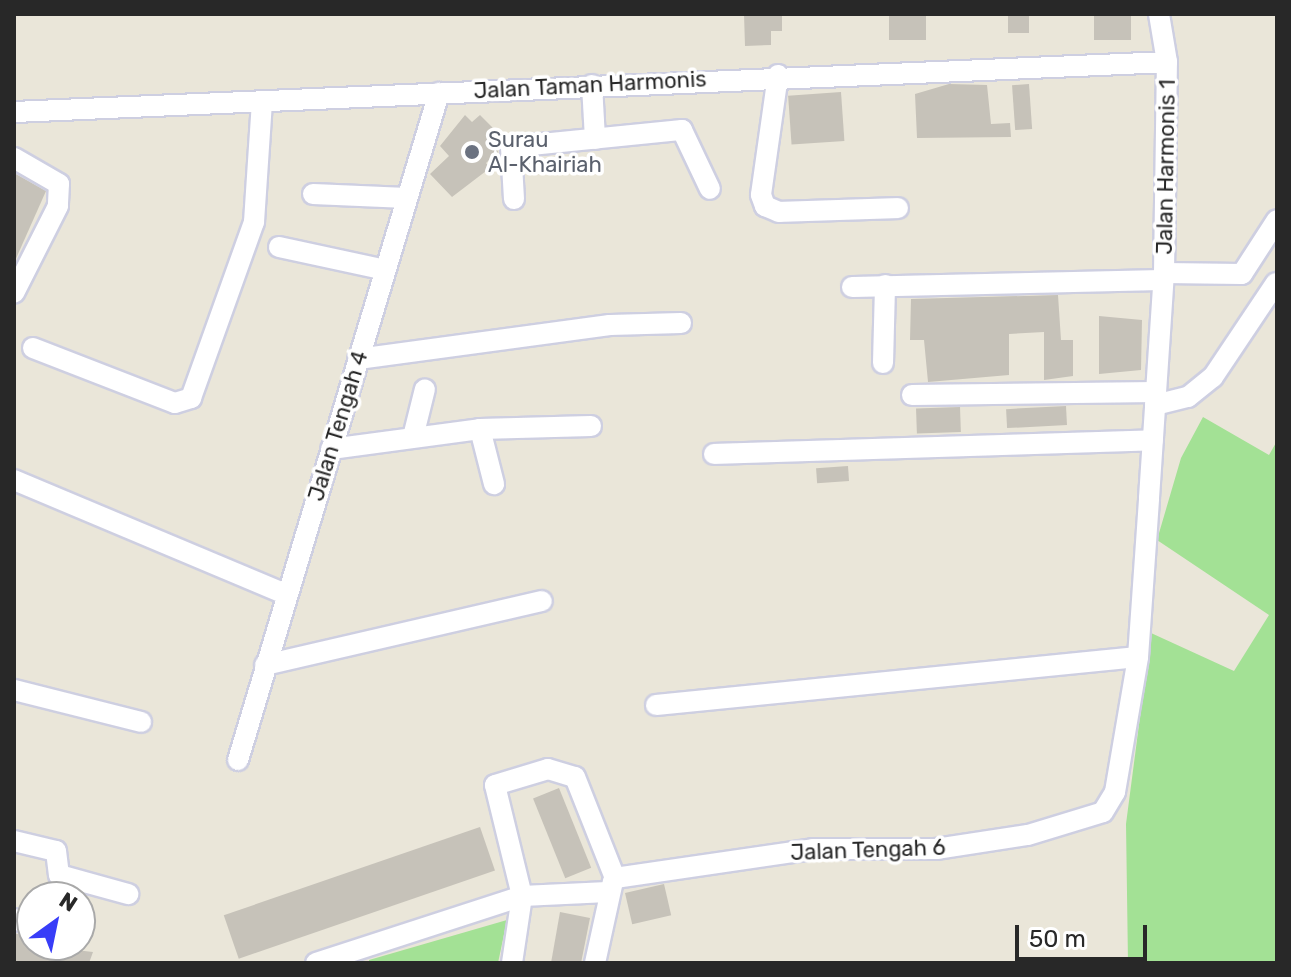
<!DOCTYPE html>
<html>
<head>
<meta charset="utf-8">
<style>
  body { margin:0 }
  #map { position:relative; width:1291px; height:977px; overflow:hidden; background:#eae6d9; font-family:Rubik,sans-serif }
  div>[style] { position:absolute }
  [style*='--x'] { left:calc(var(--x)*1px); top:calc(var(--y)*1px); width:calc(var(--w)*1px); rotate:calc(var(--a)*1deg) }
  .green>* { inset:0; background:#a3e195 }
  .building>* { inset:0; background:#c6c2b9; transform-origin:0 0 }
  .roads { filter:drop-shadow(2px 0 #cecfe1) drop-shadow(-2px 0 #cecfe1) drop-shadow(0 2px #cecfe1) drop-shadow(0 -2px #cecfe1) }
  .minor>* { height:20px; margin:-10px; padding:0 10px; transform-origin:10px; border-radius:10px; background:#fff }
  .dots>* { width:22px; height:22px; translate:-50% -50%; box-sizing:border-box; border:4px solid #fff; border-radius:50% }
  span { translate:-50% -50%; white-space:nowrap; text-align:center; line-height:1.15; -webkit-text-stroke:7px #fff; paint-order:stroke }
  .street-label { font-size:22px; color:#282828 }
  .worship-label { font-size:22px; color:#5b616d }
  .left { translate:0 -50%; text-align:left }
  .frame { position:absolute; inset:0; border:16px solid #282828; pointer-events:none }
  .north { position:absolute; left:16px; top:881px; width:80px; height:80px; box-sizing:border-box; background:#fff; border:2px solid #a9a9a9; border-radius:50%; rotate:33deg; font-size:22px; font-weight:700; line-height:32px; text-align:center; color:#282828 }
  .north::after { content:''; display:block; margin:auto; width:28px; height:36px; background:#383df8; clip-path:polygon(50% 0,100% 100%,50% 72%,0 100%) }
  .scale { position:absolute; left:1015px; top:925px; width:132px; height:36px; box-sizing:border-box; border:4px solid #282828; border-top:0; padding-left:10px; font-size:24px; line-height:28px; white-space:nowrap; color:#282828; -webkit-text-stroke:6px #fff; paint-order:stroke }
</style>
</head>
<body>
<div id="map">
  <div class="green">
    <i style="clip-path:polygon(1203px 417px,1269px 455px,1277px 441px,1277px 963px,1128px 963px,1126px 824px,1151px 633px,1234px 671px,1269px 615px,1157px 540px,1181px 458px)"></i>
    <i style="clip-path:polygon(507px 920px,498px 963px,369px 963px,369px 960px)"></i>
  </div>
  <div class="building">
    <i style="clip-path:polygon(744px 14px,782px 14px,782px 31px,771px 31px,771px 45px,745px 46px)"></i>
    <i style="left:889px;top:14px;width:37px;height:26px"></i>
    <i style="left:1008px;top:14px;width:21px;height:19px"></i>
    <i style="left:1094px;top:14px;width:37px;height:26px"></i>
    <i style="clip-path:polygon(949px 84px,987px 85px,991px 124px,1010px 123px,1011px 137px,917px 138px,915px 94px)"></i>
    <i style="left:1029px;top:84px;width:45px;height:17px;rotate:86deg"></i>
    <i style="left:841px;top:92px;width:49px;height:53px;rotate:86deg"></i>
    <i style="clip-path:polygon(465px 115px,472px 122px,480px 115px,494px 129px,489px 133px,498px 152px,486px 163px,490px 168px,452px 197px,430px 174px,449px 156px,440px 146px)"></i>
    <i style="clip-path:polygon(14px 173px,46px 191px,14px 263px)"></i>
    <i style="clip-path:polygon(1058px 295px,1061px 340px,1073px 340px,1073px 376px,1044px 380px,1044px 332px,1009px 334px,1009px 375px,928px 382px,924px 340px,910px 340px,911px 299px)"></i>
    <i style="clip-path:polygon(1099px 316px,1142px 320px,1141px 370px,1099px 374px)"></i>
    <i style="left:1066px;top:406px;width:19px;height:60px;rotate:87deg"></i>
    <i style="left:960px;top:407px;width:25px;height:44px;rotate:88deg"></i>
    <i style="left:848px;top:466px;width:15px;height:32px;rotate:86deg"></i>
    <i style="left:559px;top:788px;width:86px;height:28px;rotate:68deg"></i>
    <i style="left:480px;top:827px;width:46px;height:271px;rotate:71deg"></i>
    <i style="left:664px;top:884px;width:32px;height:40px;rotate:77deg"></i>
    <i style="clip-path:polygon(560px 912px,590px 918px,581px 963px,551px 963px)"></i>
    <i style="clip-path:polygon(14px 933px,32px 938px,32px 945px,93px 952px,89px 963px,14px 963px)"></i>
  </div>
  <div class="roads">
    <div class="minor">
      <i style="--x:778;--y:75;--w:121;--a:98.1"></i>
      <i style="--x:761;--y:195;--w:12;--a:70"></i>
      <i style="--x:765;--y:206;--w:15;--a:23"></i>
      <i style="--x:779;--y:212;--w:119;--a:-1.9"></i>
      <i style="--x:592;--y:85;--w:54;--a:86.8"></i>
      <i style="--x:14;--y:112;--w:1154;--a:-2.48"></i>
      <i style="--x:14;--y:158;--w:52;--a:30"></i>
      <i style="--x:59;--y:184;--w:22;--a:93"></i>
      <i style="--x:58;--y:206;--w:97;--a:116.8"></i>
      <i style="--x:313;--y:194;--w:94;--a:2.4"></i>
      <i style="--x:514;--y:199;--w:52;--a:-93.3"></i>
      <i style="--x:511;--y:147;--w:172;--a:-5.7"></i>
      <i style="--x:682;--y:130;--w:65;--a:64.6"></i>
      <i style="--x:279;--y:247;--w:108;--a:12.2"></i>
      <i style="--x:1164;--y:273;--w:78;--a:0.7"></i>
      <i style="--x:1242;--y:274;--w:64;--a:-57.1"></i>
      <i style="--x:852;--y:287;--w:311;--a:-1.3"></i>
      <i style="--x:33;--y:348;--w:152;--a:21.2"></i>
      <i style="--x:175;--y:403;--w:17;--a:-17"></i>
      <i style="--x:191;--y:398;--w:187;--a:-70.3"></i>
      <i style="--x:254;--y:222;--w:121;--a:-86.2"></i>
      <i style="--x:358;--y:359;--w:254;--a:-7.7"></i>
      <i style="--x:610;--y:325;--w:71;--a:-1.6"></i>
      <i style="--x:883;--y:363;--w:78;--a:-88.5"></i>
      <i style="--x:912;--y:395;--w:244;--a:-0.7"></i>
      <i style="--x:1155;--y:405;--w:34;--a:-14"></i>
      <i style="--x:1188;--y:397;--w:32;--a:-39"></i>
      <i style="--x:1213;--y:377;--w:113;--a:-56.2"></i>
      <i style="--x:480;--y:429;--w:111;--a:-1.5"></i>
      <i style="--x:413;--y:437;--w:49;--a:-76"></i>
      <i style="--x:331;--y:449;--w:150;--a:-7.6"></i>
      <i style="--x:480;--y:429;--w:57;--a:75.7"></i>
      <i style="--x:714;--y:454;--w:439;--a:-1.8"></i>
      <i style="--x:14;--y:480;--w:296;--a:22.8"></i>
      <i style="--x:265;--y:665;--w:284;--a:-13"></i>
      <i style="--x:14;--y:690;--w:131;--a:14.1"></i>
      <i style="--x:656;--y:705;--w:484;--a:-5.7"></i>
      <i style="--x:238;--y:760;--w:697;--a:-73.23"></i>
      <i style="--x:14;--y:841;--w:43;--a:13.4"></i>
      <i style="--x:56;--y:851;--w:24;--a:83"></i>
      <i style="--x:59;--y:875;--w:72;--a:15.4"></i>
      <i style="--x:615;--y:878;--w:200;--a:-8.3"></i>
      <i style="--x:813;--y:849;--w:123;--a:0"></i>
      <i style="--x:936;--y:849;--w:93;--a:-8.7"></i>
      <i style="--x:1028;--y:835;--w:78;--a:-17"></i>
      <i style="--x:1103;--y:812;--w:23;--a:-59"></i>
      <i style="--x:1115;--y:792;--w:137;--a:-80.3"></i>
      <i style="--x:1138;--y:657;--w:159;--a:-86"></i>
      <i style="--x:1149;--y:498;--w:225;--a:-86.2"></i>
      <i style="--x:1164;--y:273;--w:211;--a:-89.2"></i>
      <i style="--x:1167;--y:62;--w:49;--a:-99.5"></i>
      <i style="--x:14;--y:919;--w:19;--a:18"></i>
      <i style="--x:316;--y:963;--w:217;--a:-18"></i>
      <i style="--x:522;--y:896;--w:86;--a:-2.7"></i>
      <i style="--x:512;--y:963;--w:68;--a:-81.5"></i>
      <i style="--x:522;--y:896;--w:114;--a:-103.7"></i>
      <i style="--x:495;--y:785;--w:55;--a:-16.8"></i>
      <i style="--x:548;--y:769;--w:28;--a:17"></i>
      <i style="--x:575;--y:777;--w:109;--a:68.4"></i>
      <i style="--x:595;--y:963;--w:84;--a:-77.6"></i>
    </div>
  </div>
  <div class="dots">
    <i style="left:472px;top:152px;background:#6b7280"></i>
  </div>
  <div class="street-label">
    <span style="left:590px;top:85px;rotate:-3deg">Jalan Taman Harmonis</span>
    <span style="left:1166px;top:167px;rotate:-89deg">Jalan Harmonis 1</span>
    <span style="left:338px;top:426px;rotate:-73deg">Jalan Tengah 4</span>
    <span style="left:868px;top:850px;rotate:-2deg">Jalan Tengah 6</span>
  </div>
  <div class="worship-label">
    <span class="left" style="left:488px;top:152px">Surau<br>Al-Khairiah</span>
  </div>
  <div class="frame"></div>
  <div class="north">N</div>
  <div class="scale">50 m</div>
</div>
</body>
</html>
